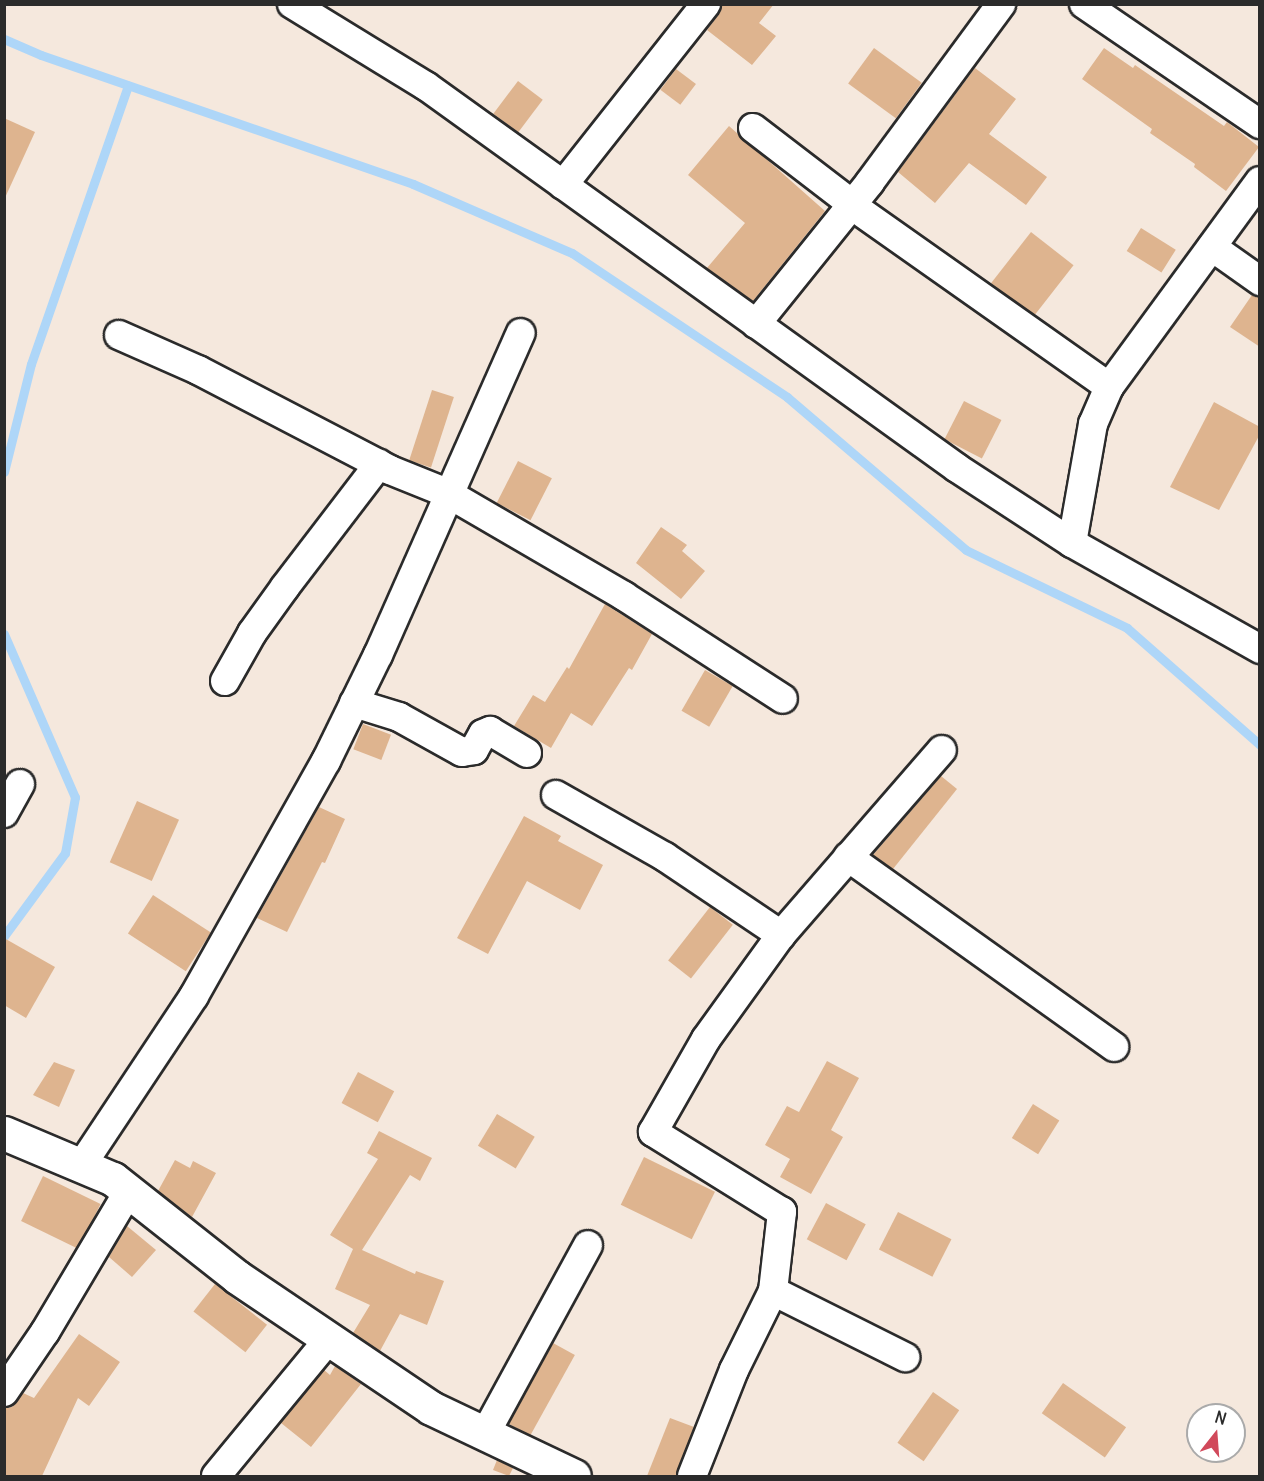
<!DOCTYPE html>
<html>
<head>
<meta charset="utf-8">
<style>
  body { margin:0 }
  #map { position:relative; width:1264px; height:1481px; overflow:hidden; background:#f5e8dd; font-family:Delius,sans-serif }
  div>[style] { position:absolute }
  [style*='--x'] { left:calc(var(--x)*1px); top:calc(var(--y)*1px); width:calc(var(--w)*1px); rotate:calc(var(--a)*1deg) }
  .stream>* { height:9px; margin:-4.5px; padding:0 4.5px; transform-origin:4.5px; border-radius:4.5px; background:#aed6f8 }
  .building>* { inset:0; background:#deb48f; transform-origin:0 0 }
  .roads { filter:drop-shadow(2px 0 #2b2b2b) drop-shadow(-2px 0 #2b2b2b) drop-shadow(0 2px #2b2b2b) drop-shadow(0 -2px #2b2b2b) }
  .minor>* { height:28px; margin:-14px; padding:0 14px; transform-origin:14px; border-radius:14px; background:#fff }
  .tertiary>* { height:33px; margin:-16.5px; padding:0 16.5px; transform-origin:16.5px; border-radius:16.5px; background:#fff }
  span { translate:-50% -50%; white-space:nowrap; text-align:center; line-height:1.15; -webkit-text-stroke:5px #fff; paint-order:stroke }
  .frame { position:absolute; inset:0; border:6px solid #2b2b2b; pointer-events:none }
  .north { position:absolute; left:1186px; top:1403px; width:60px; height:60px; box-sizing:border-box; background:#fff; border:2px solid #aaa; border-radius:50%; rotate:17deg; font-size:16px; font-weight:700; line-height:24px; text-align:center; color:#2b2b2b }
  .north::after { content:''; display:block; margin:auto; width:21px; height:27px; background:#d1495b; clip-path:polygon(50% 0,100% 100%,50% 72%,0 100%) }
</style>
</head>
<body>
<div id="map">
  <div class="stream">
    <i style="--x:4;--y:39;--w:40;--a:23.4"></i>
    <i style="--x:41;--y:55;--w:394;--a:19.1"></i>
    <i style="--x:413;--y:184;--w:173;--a:23.5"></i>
    <i style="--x:572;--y:253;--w:259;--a:33.8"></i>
    <i style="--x:787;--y:397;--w:235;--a:40.5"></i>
    <i style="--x:966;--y:550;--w:179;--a:25.8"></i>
    <i style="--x:1127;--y:628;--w:177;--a:41.3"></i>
    <i style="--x:4;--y:472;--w:111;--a:-76"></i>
    <i style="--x:31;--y:364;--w:295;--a:-70.8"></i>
    <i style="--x:4;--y:634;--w:178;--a:66.5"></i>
    <i style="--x:75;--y:797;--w:57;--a:100.1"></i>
    <i style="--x:65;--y:853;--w:103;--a:126.3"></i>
  </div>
  <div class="building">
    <i style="clip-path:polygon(722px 4px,774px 4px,759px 23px,776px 36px,752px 65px,707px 30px,719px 14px)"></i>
    <i style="left:874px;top:48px;width:59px;height:44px;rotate:36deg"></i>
    <i style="clip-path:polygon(1104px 48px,1133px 68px,1135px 65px,1224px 126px,1227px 122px,1259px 147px,1226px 191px,1194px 167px,1195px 164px,1150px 133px,1152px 129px,1082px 79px)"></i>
    <i style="clip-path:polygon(975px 68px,1016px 99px,989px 134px,1047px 177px,1026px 205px,969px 163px,935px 203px,898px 172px)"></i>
    <i style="left:676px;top:69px;width:25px;height:26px;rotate:37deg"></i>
    <i style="left:518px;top:81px;width:31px;height:41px;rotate:37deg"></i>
    <i style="clip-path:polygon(4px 118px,35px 132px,4px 200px)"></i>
    <i style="clip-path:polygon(729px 126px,825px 211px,753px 301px,707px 268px,745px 223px,688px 175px)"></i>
    <i style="left:1141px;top:228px;width:41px;height:27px;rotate:32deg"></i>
    <i style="left:1031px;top:232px;width:54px;height:65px;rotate:38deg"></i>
    <i style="clip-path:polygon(1252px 295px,1260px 297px,1260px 347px,1230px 327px)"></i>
    <i style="left:432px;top:390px;width:23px;height:74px;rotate:18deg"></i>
    <i style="left:964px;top:401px;width:42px;height:43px;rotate:27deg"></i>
    <i style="clip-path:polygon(1214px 402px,1260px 427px,1260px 434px,1219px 510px,1170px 487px)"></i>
    <i style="left:518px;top:461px;width:38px;height:47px;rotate:27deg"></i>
    <i style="clip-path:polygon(661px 527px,687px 545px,682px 551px,705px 571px,681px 599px,636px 563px)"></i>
    <i style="clip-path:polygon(605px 604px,652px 634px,632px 670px,629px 668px,592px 726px,571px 713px,551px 748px,514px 726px,533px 695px,545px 702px,567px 667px,569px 669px)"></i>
    <i style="left:705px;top:670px;width:32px;height:47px;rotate:30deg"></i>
    <i style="left:363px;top:724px;width:30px;height:27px;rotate:21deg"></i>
    <i style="clip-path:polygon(941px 776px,957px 789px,893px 869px,873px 855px)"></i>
    <i style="left:137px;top:801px;width:46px;height:67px;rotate:24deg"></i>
    <i style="clip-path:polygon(319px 807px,345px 819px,325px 863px,322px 862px,287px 932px,257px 918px)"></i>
    <i style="clip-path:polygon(524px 816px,561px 836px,558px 841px,603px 865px,580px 910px,527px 881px,488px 954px,457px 938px)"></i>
    <i style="left:153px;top:895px;width:69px;height:46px;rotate:33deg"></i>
    <i style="left:710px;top:907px;width:29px;height:68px;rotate:38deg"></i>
    <i style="clip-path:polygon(4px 938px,55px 967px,26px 1018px,4px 1005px)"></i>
    <i style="clip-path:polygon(827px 1061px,859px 1078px,831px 1130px,843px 1137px,811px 1194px,780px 1177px,790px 1159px,765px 1145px,787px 1106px,799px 1112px)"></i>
    <i style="clip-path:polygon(54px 1062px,75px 1070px,59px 1107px,33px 1095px)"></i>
    <i style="left:358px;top:1072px;width:41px;height:35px;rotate:28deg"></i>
    <i style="left:1033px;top:1104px;width:31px;height:40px;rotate:32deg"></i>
    <i style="left:497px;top:1114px;width:44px;height:37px;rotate:31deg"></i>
    <i style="clip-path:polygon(379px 1131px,432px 1158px,420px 1181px,410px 1175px,362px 1250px,415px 1274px,416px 1271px,444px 1281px,427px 1325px,400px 1314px,380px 1351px,353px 1333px,370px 1305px,335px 1289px,353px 1249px,330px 1235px,378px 1159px,367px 1153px)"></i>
    <i style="left:644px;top:1157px;width:79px;height:53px;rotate:26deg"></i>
    <i style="clip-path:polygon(175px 1160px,190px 1168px,193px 1161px,216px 1173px,192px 1217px,158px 1191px)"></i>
    <i style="left:43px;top:1176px;width:64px;height:50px;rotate:26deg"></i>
    <i style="left:826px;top:1203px;width:45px;height:41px;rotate:28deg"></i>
    <i style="left:898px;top:1212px;width:60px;height:42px;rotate:27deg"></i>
    <i style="clip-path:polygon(127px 1226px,156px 1250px,132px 1277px,109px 1257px)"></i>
    <i style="left:215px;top:1284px;width:66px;height:35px;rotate:38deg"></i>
    <i style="clip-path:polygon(79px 1334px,120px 1362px,89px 1406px,78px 1398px,42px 1476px,4px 1476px,4px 1408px,12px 1407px,23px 1393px,34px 1398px)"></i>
    <i style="left:553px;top:1343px;width:25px;height:92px;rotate:29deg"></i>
    <i style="clip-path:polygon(335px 1366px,361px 1384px,311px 1447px,281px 1423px,324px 1370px,330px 1375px)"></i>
    <i style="left:1063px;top:1383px;width:77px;height:37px;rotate:35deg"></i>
    <i style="left:933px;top:1392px;width:32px;height:62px;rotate:35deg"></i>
    <i style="clip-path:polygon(670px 1418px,694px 1427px,676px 1475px,647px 1476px)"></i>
    <i style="clip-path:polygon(497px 1460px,513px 1468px,509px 1476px,493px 1470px)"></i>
  </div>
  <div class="roads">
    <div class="minor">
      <i style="--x:292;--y:4;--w:157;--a:31.5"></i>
      <i style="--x:426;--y:86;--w:654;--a:35.73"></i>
      <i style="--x:957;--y:468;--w:137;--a:33.1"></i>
      <i style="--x:1072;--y:543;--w:216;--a:29.4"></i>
      <i style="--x:1084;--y:4;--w:213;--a:34.3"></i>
      <i style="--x:753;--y:128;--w:125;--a:37.5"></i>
      <i style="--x:563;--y:185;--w:231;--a:-51.7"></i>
      <i style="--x:864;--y:214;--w:300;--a:35.2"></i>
      <i style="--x:1212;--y:247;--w:59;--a:35.3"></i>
      <i style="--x:756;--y:324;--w:182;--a:-51.2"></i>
      <i style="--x:870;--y:182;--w:221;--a:-53.6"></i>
      <i style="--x:119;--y:335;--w:86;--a:23.9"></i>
      <i style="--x:198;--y:370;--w:216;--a:27.5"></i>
      <i style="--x:390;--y:470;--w:61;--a:22"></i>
      <i style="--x:447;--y:493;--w:205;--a:30.2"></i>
      <i style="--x:624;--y:596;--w:189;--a:32.9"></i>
      <i style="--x:1072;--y:543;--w:121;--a:-80"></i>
      <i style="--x:1093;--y:424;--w:40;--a:-66.6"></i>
      <i style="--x:1109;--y:387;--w:255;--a:-53.8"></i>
      <i style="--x:225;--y:681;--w:55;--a:-60.6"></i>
      <i style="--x:252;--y:633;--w:57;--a:-54.3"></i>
      <i style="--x:285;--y:587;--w:155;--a:-52.6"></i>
      <i style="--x:354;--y:703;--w:47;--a:17.3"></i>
      <i style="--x:399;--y:717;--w:72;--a:29.1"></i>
      <i style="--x:462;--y:752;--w:12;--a:-9"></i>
      <i style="--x:474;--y:750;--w:18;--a:-61"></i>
      <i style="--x:483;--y:734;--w:8;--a:-23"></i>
      <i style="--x:490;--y:731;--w:43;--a:30.7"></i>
      <i style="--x:556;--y:795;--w:125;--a:29.6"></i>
      <i style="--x:665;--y:857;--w:140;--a:33.9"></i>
      <i style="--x:4;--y:813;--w:33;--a:-61"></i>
      <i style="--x:848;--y:857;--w:327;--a:35.5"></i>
      <i style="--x:81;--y:1166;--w:204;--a:-56.4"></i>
      <i style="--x:194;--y:996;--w:270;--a:-60.7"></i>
      <i style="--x:326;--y:761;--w:118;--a:-63.9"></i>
      <i style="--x:378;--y:655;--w:352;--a:-66.1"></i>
      <i style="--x:773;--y:1291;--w:80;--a:-83.5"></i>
      <i style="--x:782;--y:1212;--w:152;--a:-148.2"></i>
      <i style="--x:653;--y:1132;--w:107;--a:-60.3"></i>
      <i style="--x:706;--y:1039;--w:128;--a:-54.2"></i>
      <i style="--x:781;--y:935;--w:245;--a:-49"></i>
      <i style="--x:4;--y:1392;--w:73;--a:-55.7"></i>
      <i style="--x:45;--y:1332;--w:163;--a:-59.3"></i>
      <i style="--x:485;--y:1434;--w:215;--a:-61.4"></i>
      <i style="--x:216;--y:1476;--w:178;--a:-50.5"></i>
      <i style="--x:692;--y:1476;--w:114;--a:-68.4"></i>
      <i style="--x:734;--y:1370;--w:88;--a:-63.7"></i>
      <i style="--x:773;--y:1291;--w:148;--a:26.6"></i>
    </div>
    <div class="tertiary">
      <i style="--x:4;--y:1133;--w:118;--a:22.9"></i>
      <i style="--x:113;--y:1179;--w:158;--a:38.3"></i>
      <i style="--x:237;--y:1277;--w:234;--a:34"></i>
      <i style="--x:431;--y:1408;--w:158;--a:25.4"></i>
    </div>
  </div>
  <div class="frame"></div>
  <div class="north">N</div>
</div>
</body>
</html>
